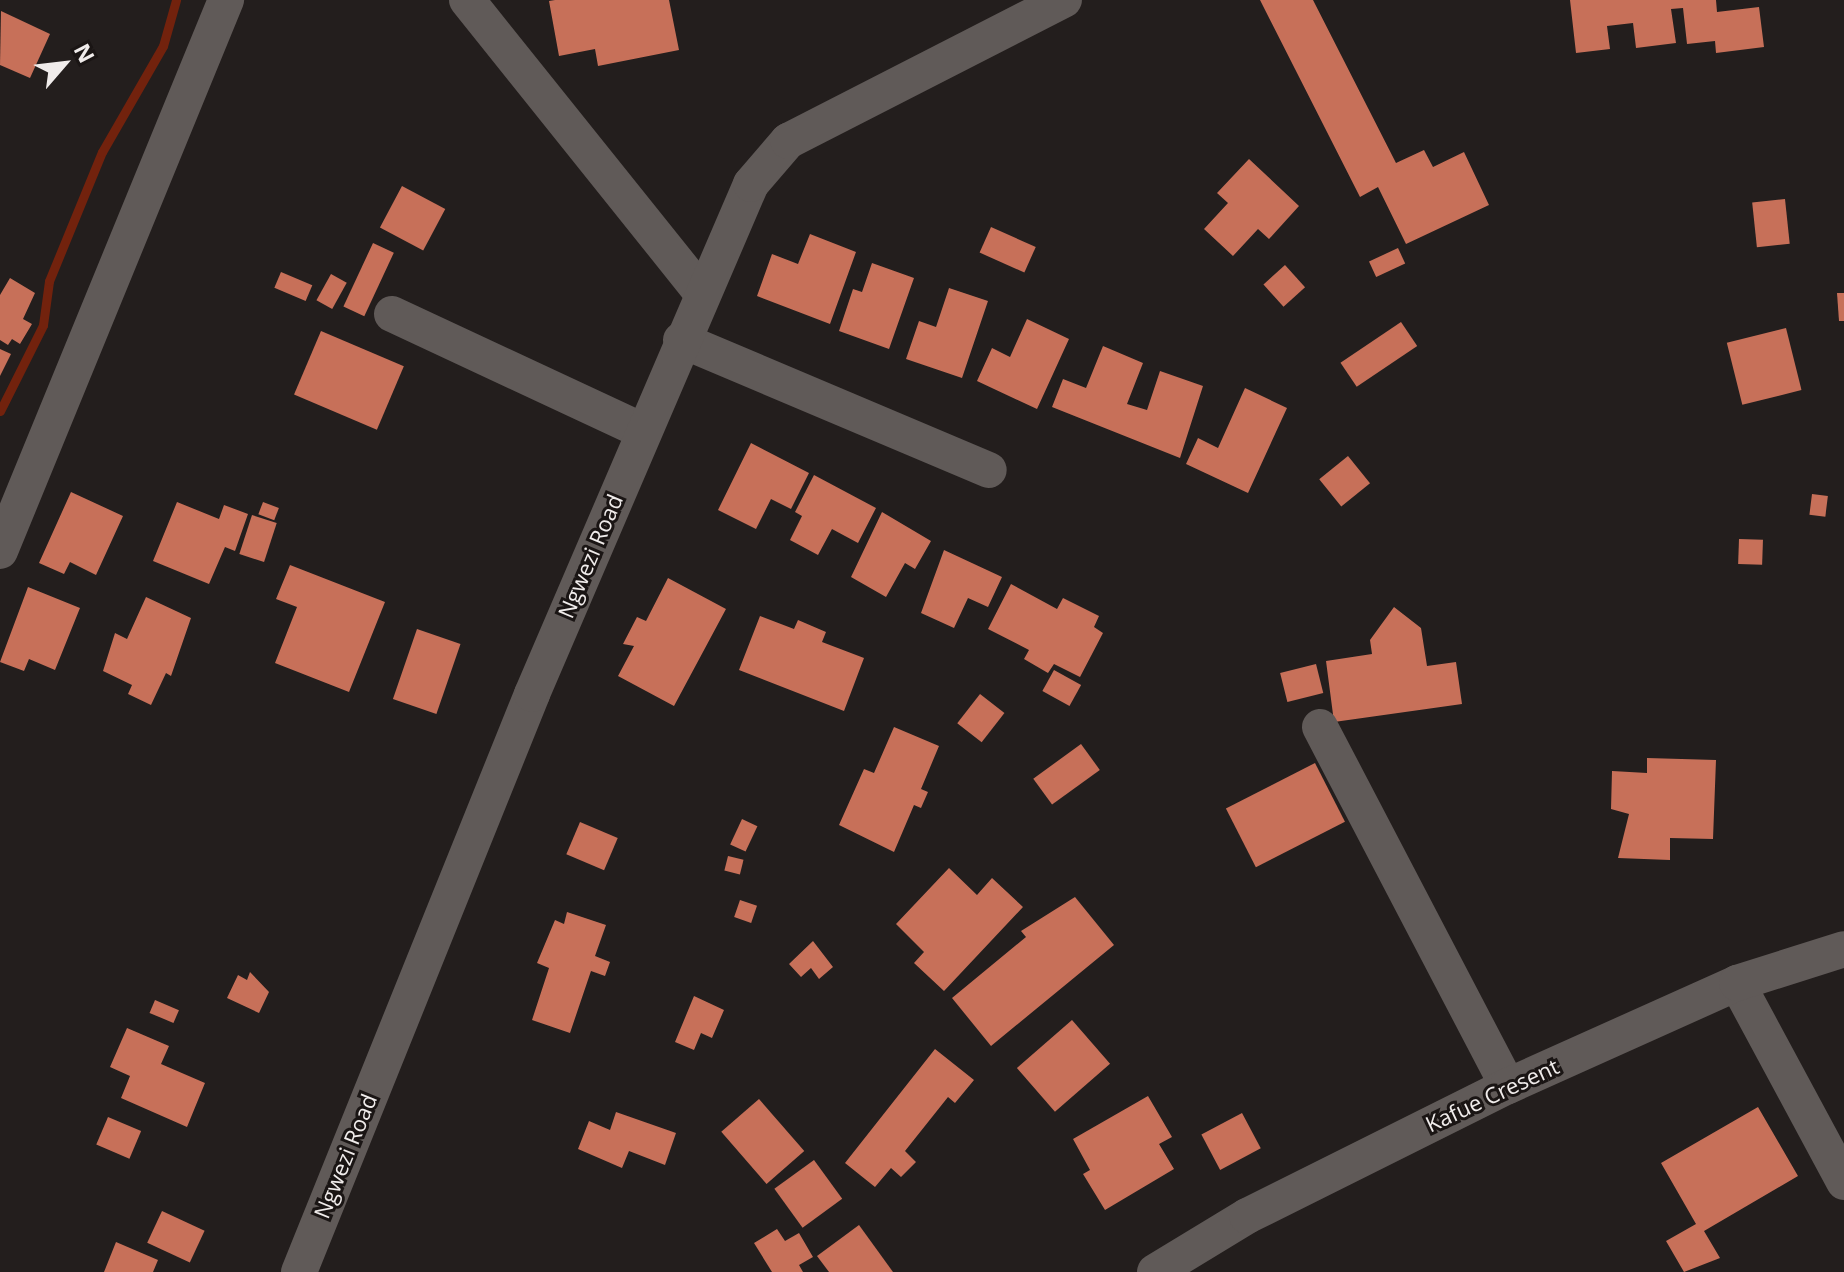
<!DOCTYPE html>
<html>
<head>
<meta charset="utf-8">
<style>
  body { margin:0 }
  #map { position:relative; width:1844px; height:1272px; overflow:hidden; background:#231e1d; font-family:"Open Sans",sans-serif }
  div>[style] { position:absolute }
  [style*='--x'] { left:calc(var(--x)*1px); top:calc(var(--y)*1px); width:calc(var(--w)*1px); rotate:calc(var(--a)*1deg) }
  .stream>* { height:9px; margin:-4.5px; padding:0 4.5px; transform-origin:4.5px; border-radius:4.5px; background:#72220d }
  .building>* { inset:0; background:#c77059; transform-origin:0 0 }
  .minor>* { height:36px; margin:-18px; padding:0 18px; transform-origin:18px; border-radius:18px; background:#605a58 }
  span { translate:-50% -50%; white-space:nowrap; text-align:center; line-height:1.15; -webkit-text-stroke:6px #1a1514; paint-order:stroke }
  .street-label { font-size:22px; color:#f0eceb }
  .north { position:absolute; left:24px; top:24px; width:80px; height:80px; -webkit-text-stroke:6px #1a1514; paint-order:stroke; rotate:62deg; font-size:22px; font-weight:700; line-height:32px; text-align:center; color:#f0eceb }
  .north::after { content:''; display:block; margin:auto; width:28px; height:36px; background:#f0eceb; clip-path:polygon(50% 0,100% 100%,50% 72%,0 100%) }
</style>
</head>
<body>
<div id="map">
  <div class="stream">
    <i style="--x:0;--y:411;--w:96;--a:-63.4"></i>
    <i style="--x:43;--y:325;--w:44;--a:-82.2"></i>
    <i style="--x:49;--y:281;--w:139;--a:-67.7"></i>
    <i style="--x:102;--y:152;--w:122;--a:-60.1"></i>
    <i style="--x:163;--y:46;--w:48;--a:-74.2"></i>
  </div>
  <div class="building">
    <i style="clip-path:polygon(555px 0,669px 0,679px 50px,598px 66px,595px 49px,559px 56px,549px 1px)"></i>
    <i style="clip-path:polygon(1260px 0,1313px 0,1396px 163px,1424px 150px,1433px 167px,1464px 152px,1489px 205px,1406px 244px,1378px 187px,1360px 197px)"></i>
    <i style="clip-path:polygon(1570px 0,1716px 0,1717px 12px,1759px 7px,1764px 47px,1716px 53px,1715px 41px,1687px 44px,1683px 8px,1671px 9px,1676px 43px,1636px 48px,1633px 23px,1607px 26px,1610px 49px,1576px 53px)"></i>
    <i style="clip-path:polygon(1px 11px,50px 34px,30px 78px,0 65px)"></i>
    <i style="clip-path:polygon(1249px 159px,1299px 206px,1269px 239px,1258px 229px,1233px 256px,1204px 229px,1228px 203px,1217px 193px)"></i>
    <i style="left:402px;top:186px;width:49px;height:47px;rotate:28deg"></i>
    <i style="left:1785px;top:199px;width:45px;height:33px;rotate:84deg"></i>
    <i style="left:991px;top:227px;width:49px;height:28px;rotate:24deg"></i>
    <i style="clip-path:polygon(810px 234px,856px 252px,830px 324px,757px 296px,772px 254px,798px 264px)"></i>
    <i style="left:373px;top:243px;width:23px;height:70px;rotate:25deg"></i>
    <i style="left:1398px;top:248px;width:17px;height:32px;rotate:65deg"></i>
    <i style="clip-path:polygon(872px 263px,914px 278px,889px 349px,839px 331px,853px 289px,862px 292px)"></i>
    <i style="left:1285px;top:265px;width:30px;height:29px;rotate:48deg"></i>
    <i style="left:281px;top:272px;width:34px;height:17px;rotate:23deg"></i>
    <i style="left:331px;top:274px;width:18px;height:30px;rotate:29deg"></i>
    <i style="clip-path:polygon(10px 278px,35px 293px,23px 319px,32px 324px,20px 344px,12px 339px,8px 345px,0 340px,0 295px)"></i>
    <i style="clip-path:polygon(949px 288px,988px 301px,962px 378px,906px 359px,919px 321px,936px 327px)"></i>
    <i style="clip-path:polygon(1837px 293px,1844px 293px,1844px 321px,1839px 321px)"></i>
    <i style="clip-path:polygon(1027px 319px,1069px 339px,1037px 409px,977px 381px,992px 348px,1010px 357px)"></i>
    <i style="left:1401px;top:322px;width:29px;height:73px;rotate:56deg"></i>
    <i style="left:1786px;top:328px;width:64px;height:61px;rotate:76deg"></i>
    <i style="left:321px;top:331px;width:90px;height:69px;rotate:23deg"></i>
    <i style="clip-path:polygon(1103px 346px,1143px 363px,1127px 404px,1147px 410px,1160px 371px,1203px 386px,1180px 458px,1052px 407px,1063px 379px,1086px 388px)"></i>
    <i style="clip-path:polygon(0 349px,11px 354px,0 376px)"></i>
    <i style="clip-path:polygon(1245px 388px,1287px 408px,1248px 493px,1186px 464px,1198px 438px,1218px 448px)"></i>
    <i style="clip-path:polygon(751px 443px,809px 473px,791px 509px,771px 499px,756px 529px,718px 510px)"></i>
    <i style="left:1348px;top:456px;width:35px;height:37px;rotate:51deg"></i>
    <i style="clip-path:polygon(814px 475px,876px 508px,858px 543px,832px 529px,818px 555px,790px 540px,802px 516px,795px 512px)"></i>
    <i style="clip-path:polygon(71px 492px,123px 516px,96px 575px,70px 562px,64px 574px,39px 563px)"></i>
    <i style="left:1812px;top:494px;width:16px;height:21px;rotate:7deg"></i>
    <i style="clip-path:polygon(177px 502px,219px 519px,224px 505px,248px 514px,235px 551px,225px 547px,209px 584px,153px 561px)"></i>
    <i style="left:263px;top:502px;width:17px;height:13px;rotate:21deg"></i>
    <i style="clip-path:polygon(882px 512px,931px 541px,915px 569px,905px 563px,886px 597px,851px 577px)"></i>
    <i style="left:252px;top:515px;width:26px;height:41px;rotate:18deg"></i>
    <i style="left:1739px;top:539px;width:24px;height:25px;rotate:2deg"></i>
    <i style="clip-path:polygon(944px 550px,1002px 577px,988px 607px,968px 598px,954px 628px,921px 613px)"></i>
    <i style="clip-path:polygon(290px 565px,385px 602px,349px 692px,275px 663px,297px 607px,276px 599px)"></i>
    <i style="clip-path:polygon(668px 578px,726px 609px,674px 706px,618px 676px,634px 646px,623px 644px,637px 617px,646px 621px)"></i>
    <i style="clip-path:polygon(1011px 584px,1057px 609px,1063px 598px,1099px 616px,1094px 627px,1103px 633px,1080px 677px,1054px 664px,1048px 673px,1024px 659px,1029px 650px,988px 629px)"></i>
    <i style="clip-path:polygon(28px 587px,80px 608px,55px 670px,29px 659px,24px 671px,0 662px)"></i>
    <i style="clip-path:polygon(146px 597px,191px 618px,171px 676px,166px 673px,151px 705px,128px 694px,132px 685px,103px 671px,115px 633px,127px 639px)"></i>
    <i style="clip-path:polygon(1394px 607px,1421px 628px,1427px 666px,1456px 662px,1462px 704px,1334px 722px,1326px 661px,1372px 654px,1370px 640px)"></i>
    <i style="clip-path:polygon(760px 616px,794px 629px,798px 620px,826px 632px,822px 642px,864px 658px,844px 711px,739px 670px)"></i>
    <i style="left:417px;top:629px;width:46px;height:74px;rotate:19deg"></i>
    <i style="left:1316px;top:664px;width:30px;height:37px;rotate:76deg"></i>
    <i style="left:1054px;top:670px;width:31px;height:24px;rotate:29deg"></i>
    <i style="left:980px;top:694px;width:31px;height:37px;rotate:38deg"></i>
    <i style="clip-path:polygon(894px 727px,939px 746px,921px 789px,928px 792px,921px 808px,914px 805px,894px 852px,839px 825px,864px 769px,874px 773px)"></i>
    <i style="left:1081px;top:744px;width:32px;height:59px;rotate:54deg"></i>
    <i style="clip-path:polygon(1647px 758px,1716px 760px,1713px 839px,1670px 838px,1670px 860px,1618px 858px,1629px 814px,1611px 809px,1612px 771px,1647px 773px)"></i>
    <i style="left:1315px;top:763px;width:66px;height:100px;rotate:63deg"></i>
    <i style="left:742px;top:819px;width:17px;height:28px;rotate:25deg"></i>
    <i style="left:580px;top:822px;width:41px;height:35px;rotate:23deg"></i>
    <i style="left:728px;top:856px;width:16px;height:15px;rotate:14deg"></i>
    <i style="clip-path:polygon(949px 868px,977px 895px,992px 878px,1023px 907px,944px 991px,914px 963px,924px 952px,896px 924px)"></i>
    <i style="clip-path:polygon(1075px 897px,1114px 945px,991px 1046px,952px 998px,1026px 937px,1021px 931px)"></i>
    <i style="left:740px;top:900px;width:18px;height:18px;rotate:19deg"></i>
    <i style="clip-path:polygon(567px 912px,606px 925px,595px 956px,610px 962px,605px 976px,591px 971px,570px 1033px,532px 1020px,549px 968px,537px 963px,555px 920px,564px 924px)"></i>
    <i style="clip-path:polygon(813px 941px,833px 967px,819px 979px,811px 968px,801px 977px,789px 964px)"></i>
    <i style="clip-path:polygon(250px 972px,269px 992px,259px 1013px,227px 998px,238px 975px,247px 980px)"></i>
    <i style="clip-path:polygon(694px 996px,724px 1010px,712px 1038px,701px 1033px,694px 1050px,675px 1042px)"></i>
    <i style="left:155px;top:1000px;width:26px;height:14px;rotate:23deg"></i>
    <i style="left:1072px;top:1020px;width:58px;height:73px;rotate:49deg"></i>
    <i style="clip-path:polygon(127px 1028px,169px 1046px,161px 1064px,205px 1083px,187px 1127px,121px 1098px,130px 1076px,110px 1067px)"></i>
    <i style="clip-path:polygon(935px 1049px,974px 1080px,955px 1103px,948px 1097px,905px 1151px,916px 1162px,901px 1177px,891px 1168px,875px 1187px,845px 1163px)"></i>
    <i style="clip-path:polygon(1148px 1096px,1172px 1137px,1159px 1144px,1174px 1169px,1105px 1210px,1083px 1174px,1090px 1170px,1073px 1139px)"></i>
    <i style="left:759px;top:1099px;width:69px;height:50px;rotate:49deg"></i>
    <i style="clip-path:polygon(1758px 1107px,1798px 1176px,1704px 1231px,1720px 1258px,1684px 1272px,1666px 1241px,1696px 1224px,1661px 1163px)"></i>
    <i style="clip-path:polygon(616px 1112px,676px 1133px,665px 1165px,629px 1151px,622px 1168px,578px 1149px,589px 1121px,610px 1130px)"></i>
    <i style="left:1242px;top:1113px;width:40px;height:46px;rotate:62deg"></i>
    <i style="left:108px;top:1117px;width:36px;height:30px;rotate:23deg"></i>
    <i style="left:814px;top:1160px;width:48px;height:49px;rotate:54deg"></i>
    <i style="left:162px;top:1211px;width:47px;height:35px;rotate:25deg"></i>
    <i style="clip-path:polygon(859px 1225px,893px 1272px,829px 1272px,817px 1256px)"></i>
    <i style="clip-path:polygon(777px 1229px,785px 1241px,799px 1233px,813px 1257px,799px 1265px,803px 1272px,772px 1272px,754px 1243px)"></i>
    <i style="clip-path:polygon(116px 1242px,158px 1260px,153px 1272px,104px 1272px)"></i>
  </div>
  <div class="minor">
    <i style="--x:467;--y:0;--w:374;--a:51.3"></i>
    <i style="--x:392;--y:314;--w:277;--a:25"></i>
    <i style="--x:681;--y:340;--w:334;--a:22.9"></i>
    <i style="--x:0;--y:551;--w:596;--a:-67.7"></i>
    <i style="--x:1320;--y:727;--w:405;--a:62.4"></i>
    <i style="--x:1737;--y:983;--w:226;--a:61.7"></i>
    <i style="--x:299;--y:1272;--w:623;--a:-68.04"></i>
    <i style="--x:532;--y:694;--w:555;--a:-66.76"></i>
    <i style="--x:751;--y:184;--w:57;--a:-49.3"></i>
    <i style="--x:788;--y:141;--w:310;--a:-27.1"></i>
    <i style="--x:1155;--y:1272;--w:108;--a:-31.3"></i>
    <i style="--x:1247;--y:1216;--w:292;--a:-26.5"></i>
    <i style="--x:1508;--y:1086;--w:251;--a:-24.2"></i>
    <i style="--x:1737;--y:983;--w:112;--a:-17.6"></i>
  </div>
  <div class="street-label">
    <span style="left:590px;top:556px;rotate:-67deg">Ngwezi Road</span>
    <span style="left:1492px;top:1095px;rotate:-25deg">Kafue Cresent</span>
    <span style="left:345px;top:1156px;rotate:-68deg">Ngwezi Road</span>
  </div>
  <div class="north">N</div>
</div>
</body>
</html>
